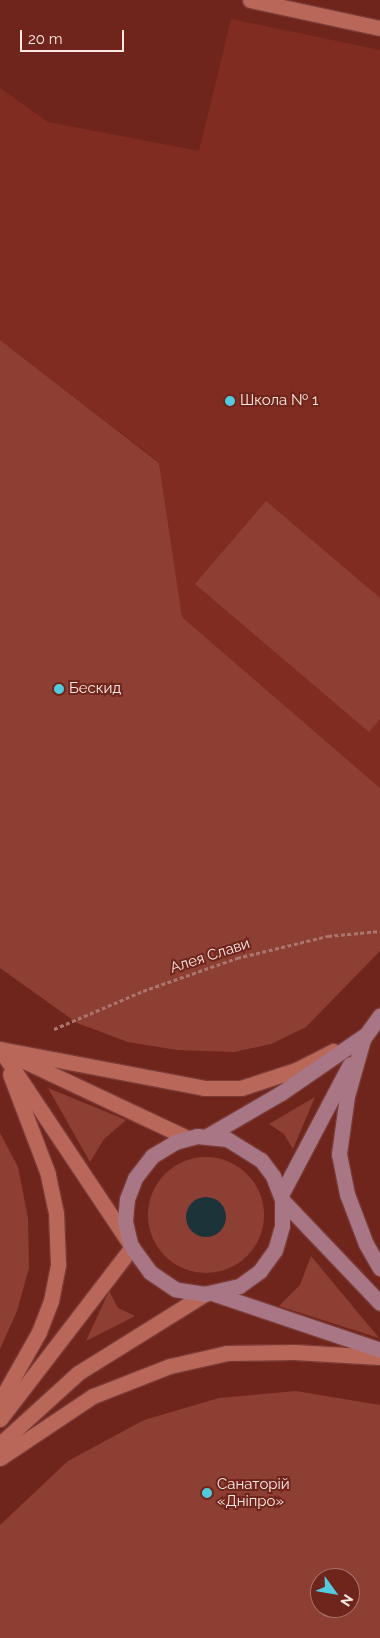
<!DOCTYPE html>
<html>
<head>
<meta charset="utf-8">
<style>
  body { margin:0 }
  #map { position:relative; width:380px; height:1638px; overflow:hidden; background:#70251c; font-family:Raleway,sans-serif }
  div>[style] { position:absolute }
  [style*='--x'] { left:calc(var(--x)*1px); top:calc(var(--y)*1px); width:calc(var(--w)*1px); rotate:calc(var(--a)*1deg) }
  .built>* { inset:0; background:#802c21 }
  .green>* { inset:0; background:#8e3f34 }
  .round { border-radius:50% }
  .water>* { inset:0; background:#1c3439 }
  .path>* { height:3px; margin-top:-1.5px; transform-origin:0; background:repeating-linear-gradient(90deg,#a9756e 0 4px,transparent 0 6.5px) }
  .roads { filter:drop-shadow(1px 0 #7a3b37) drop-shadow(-1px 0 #7a3b37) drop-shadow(0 1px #7a3b37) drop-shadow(0 -1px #7a3b37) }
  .minor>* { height:15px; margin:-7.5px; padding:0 7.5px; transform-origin:7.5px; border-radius:7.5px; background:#b96759 }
  .tertiary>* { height:15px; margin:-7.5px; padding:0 7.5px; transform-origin:7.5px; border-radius:7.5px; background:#b96759 }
  .secondary>* { height:15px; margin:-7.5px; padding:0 7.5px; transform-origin:7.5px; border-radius:7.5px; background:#a87684 }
  .dots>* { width:14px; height:14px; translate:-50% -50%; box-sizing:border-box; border:2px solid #70251c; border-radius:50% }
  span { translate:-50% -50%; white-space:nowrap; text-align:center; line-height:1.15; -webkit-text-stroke:4px #70251c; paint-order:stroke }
  .poi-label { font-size:15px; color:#fbe8e4 }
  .left { translate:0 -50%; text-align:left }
  .street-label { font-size:15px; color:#fbe8e4 }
  .north { position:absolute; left:310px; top:1568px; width:50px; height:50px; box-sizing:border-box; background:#70251c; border:1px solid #a8736c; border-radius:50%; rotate:122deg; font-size:14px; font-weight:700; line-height:20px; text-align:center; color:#fbe8e4 }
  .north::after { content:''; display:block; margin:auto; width:18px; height:22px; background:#54cade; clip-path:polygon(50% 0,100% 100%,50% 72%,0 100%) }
  .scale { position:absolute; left:20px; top:30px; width:104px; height:22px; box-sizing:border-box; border:2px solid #fbe8e4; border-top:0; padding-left:6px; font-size:15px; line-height:18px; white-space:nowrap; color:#fbe8e4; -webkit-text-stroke:4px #70251c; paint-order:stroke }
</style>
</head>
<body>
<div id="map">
  <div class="built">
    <i style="clip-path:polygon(231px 19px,380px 50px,380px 788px,182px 617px,159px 462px,0 340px,0 88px,48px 122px,199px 151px)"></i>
  </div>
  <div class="green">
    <i style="clip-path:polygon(0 340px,159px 463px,182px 617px,380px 788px,380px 951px,306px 1027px,271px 1044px,234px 1052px,177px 1050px,128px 1042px,77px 1023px,0 968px)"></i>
    <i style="clip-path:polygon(266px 501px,380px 598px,380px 719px,369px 732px,195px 584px)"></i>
    <i style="clip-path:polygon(48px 1088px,126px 1120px,104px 1139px,90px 1162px)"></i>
    <i style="clip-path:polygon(315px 1097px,293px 1149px,284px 1134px,269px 1124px)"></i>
    <i style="clip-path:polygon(0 1133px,18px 1167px,28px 1218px,29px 1268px,17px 1311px,0 1349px)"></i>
    <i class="round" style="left:148px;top:1157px;width:116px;height:116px"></i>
    <i style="clip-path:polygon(311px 1256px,379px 1338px,279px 1306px,300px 1285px)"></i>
    <i style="clip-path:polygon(109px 1291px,118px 1308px,135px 1316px,86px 1341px)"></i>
    <i style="clip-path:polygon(evenodd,296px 1391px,380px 1405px,380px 1638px,0 1638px,0 1525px,68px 1461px,144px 1420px,219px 1398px,296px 1391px,320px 1578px,350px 1578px,350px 1608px,320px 1608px,320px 1578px)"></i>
  </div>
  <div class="water">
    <i class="round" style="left:186px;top:1197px;width:40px;height:40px"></i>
  </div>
  <div class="path">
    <i style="--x:54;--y:1029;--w:97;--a:-23.1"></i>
    <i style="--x:143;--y:991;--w:100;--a:-19.3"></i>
    <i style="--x:237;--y:958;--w:94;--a:-13.6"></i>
    <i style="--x:328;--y:936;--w:52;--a:-5.5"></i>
  </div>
  <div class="roads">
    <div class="minor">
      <i style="--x:250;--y:0;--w:133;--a:12.2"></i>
    </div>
    <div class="tertiary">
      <i style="--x:0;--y:1049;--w:208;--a:10.8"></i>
      <i style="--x:204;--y:1088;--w:37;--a:0"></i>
      <i style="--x:241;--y:1088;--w:58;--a:-18.1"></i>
      <i style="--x:296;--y:1070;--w:42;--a:-27.2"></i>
      <i style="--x:22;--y:1060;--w:183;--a:25.2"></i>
      <i style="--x:0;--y:1401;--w:79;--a:-60.5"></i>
      <i style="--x:39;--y:1332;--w:33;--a:-69"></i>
      <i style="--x:51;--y:1301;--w:38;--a:-79"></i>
      <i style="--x:58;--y:1264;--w:51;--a:-92.2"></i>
      <i style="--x:56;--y:1213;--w:40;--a:-102"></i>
      <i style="--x:48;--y:1174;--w:107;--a:-110.8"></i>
      <i style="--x:0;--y:1419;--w:217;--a:-52.5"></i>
      <i style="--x:132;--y:1247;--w:238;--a:-123.7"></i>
      <i style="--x:0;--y:1444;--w:105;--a:-42.3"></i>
      <i style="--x:78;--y:1373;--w:150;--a:-31.9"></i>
      <i style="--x:0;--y:1458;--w:112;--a:-33.7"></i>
      <i style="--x:93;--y:1396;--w:83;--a:-21.3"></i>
      <i style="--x:170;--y:1366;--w:58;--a:-12.8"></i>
      <i style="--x:227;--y:1353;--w:67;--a:-0.9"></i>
      <i style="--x:294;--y:1352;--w:86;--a:3.3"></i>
    </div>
    <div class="secondary">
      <i style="--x:364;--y:1036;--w:62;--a:105.8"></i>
      <i style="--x:347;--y:1096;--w:59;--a:97.9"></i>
      <i style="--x:339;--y:1154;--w:41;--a:78.7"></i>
      <i style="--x:347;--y:1194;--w:53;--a:69.2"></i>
      <i style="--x:366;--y:1244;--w:28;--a:60"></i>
      <i style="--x:360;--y:1043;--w:34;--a:-54"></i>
      <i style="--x:207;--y:1136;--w:86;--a:-30.2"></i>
      <i style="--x:281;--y:1093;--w:101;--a:-34.5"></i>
      <i style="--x:281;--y:1195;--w:148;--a:-62.2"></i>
      <i style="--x:282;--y:1200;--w:142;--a:46.4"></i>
      <i style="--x:130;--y:1243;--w:23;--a:-103"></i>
      <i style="--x:125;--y:1221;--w:22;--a:-85"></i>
      <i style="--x:127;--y:1199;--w:22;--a:-69"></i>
      <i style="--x:135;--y:1178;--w:28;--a:-52"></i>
      <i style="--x:152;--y:1156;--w:27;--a:-31"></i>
      <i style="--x:175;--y:1142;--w:23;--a:-15"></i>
      <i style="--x:197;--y:1136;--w:30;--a:6"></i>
      <i style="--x:227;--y:1139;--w:40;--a:32"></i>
      <i style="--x:261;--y:1160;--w:20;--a:53"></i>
      <i style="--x:273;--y:1176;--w:26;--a:69"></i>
      <i style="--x:282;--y:1200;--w:26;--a:90"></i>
      <i style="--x:282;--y:1226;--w:25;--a:106"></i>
      <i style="--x:275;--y:1250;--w:26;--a:126"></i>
      <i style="--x:260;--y:1271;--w:26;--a:144"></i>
      <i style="--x:239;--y:1286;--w:35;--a:167"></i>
      <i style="--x:205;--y:1294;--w:30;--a:-171"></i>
      <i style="--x:175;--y:1289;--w:30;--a:-146"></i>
      <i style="--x:150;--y:1272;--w:31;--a:-126"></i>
      <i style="--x:215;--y:1294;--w:174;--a:18.7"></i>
    </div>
  </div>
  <div class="dots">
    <i style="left:230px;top:401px;background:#54cade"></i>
    <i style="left:59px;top:689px;background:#54cade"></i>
    <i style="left:207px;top:1493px;background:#54cade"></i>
  </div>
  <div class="poi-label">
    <span class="left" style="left:240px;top:401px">Школа № 1</span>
    <span class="left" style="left:69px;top:689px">Бескид</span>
    <span class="left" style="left:217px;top:1493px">Санаторій<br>«Дніпро»</span>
  </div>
  <div class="street-label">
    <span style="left:210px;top:956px;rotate:-18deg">Алея Слави</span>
  </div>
  <div class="north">N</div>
  <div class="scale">20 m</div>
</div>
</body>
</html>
